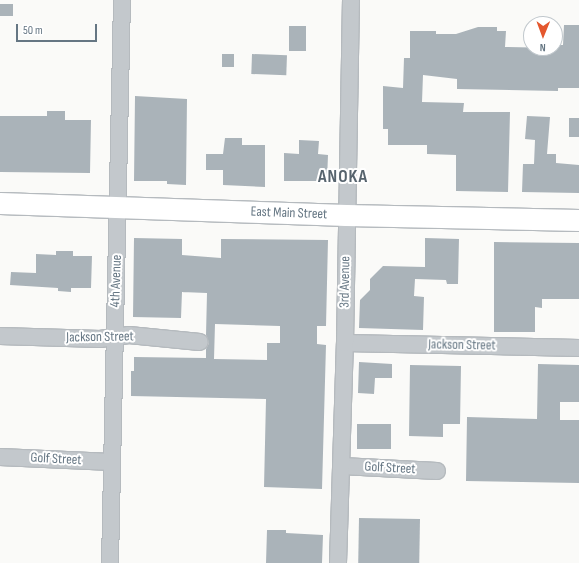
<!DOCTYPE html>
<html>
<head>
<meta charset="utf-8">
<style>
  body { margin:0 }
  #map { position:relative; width:579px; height:563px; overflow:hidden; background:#fafaf8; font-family:"Sofia Sans Condensed",sans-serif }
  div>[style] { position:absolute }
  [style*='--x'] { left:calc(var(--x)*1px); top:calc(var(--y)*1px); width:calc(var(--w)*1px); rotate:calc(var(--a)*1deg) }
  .building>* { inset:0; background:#aab3b9; transform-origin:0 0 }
  .roads { filter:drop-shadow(1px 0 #b5babe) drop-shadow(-1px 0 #b5babe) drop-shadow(0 1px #b5babe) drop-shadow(0 -1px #b5babe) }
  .minor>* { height:16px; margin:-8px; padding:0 8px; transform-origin:8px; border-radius:8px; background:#c3c8cc }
  .major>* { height:21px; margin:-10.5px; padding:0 10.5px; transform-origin:10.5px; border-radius:10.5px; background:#fff }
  span { translate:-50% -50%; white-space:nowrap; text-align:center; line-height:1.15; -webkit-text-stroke:4px #fff; paint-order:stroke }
  .street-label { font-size:14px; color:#657683 }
  .district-label { font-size:18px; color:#57646e; font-weight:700; letter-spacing:1px }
  .north { position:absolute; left:523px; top:16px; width:40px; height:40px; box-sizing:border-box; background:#fff; border:1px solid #c1c8cd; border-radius:50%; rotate:181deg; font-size:11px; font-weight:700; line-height:16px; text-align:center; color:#657683 }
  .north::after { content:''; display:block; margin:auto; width:14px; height:18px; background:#e4572e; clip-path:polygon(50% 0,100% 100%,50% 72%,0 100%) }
  .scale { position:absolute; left:16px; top:24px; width:81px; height:18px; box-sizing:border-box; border:2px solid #657683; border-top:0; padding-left:5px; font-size:12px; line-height:14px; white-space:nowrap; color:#657683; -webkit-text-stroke:3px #fff; paint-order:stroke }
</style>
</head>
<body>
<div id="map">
  <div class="building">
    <i style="left:0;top:4px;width:13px;height:12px"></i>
    <i style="clip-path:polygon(564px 25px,579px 25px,579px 88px,558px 88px,558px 91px,457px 89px,457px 79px,423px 75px,422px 102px,464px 103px,463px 112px,510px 112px,508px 192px,456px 191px,456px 155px,427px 154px,427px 145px,388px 145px,388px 129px,383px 129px,383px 86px,403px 88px,404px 58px,410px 58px,410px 31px,436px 31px,436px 34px,456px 34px,478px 27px,497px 27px,497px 31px,506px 31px,505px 47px,555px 48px,555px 45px,563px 45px)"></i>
    <i style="left:289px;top:26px;width:17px;height:25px"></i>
    <i style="left:222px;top:54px;width:12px;height:13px"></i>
    <i style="left:252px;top:54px;width:35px;height:20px;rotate:2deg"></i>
    <i style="clip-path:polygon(135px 96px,187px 99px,186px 185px,167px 184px,167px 181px,134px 181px)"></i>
    <i style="clip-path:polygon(47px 111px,65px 111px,65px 120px,91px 120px,90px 173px,0 172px,0 116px,47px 116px)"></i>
    <i style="clip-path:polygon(527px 116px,550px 117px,547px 154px,556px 154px,556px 163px,579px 165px,579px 193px,522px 192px,523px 164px,534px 164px,535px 140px,525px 139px)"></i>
    <i style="left:569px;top:118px;width:10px;height:19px"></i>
    <i style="clip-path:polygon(225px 138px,242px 138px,242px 145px,265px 145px,265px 187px,223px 185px,223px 170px,206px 170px,206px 154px,223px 154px)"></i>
    <i style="clip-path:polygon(299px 140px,319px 141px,318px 154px,328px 155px,327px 181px,284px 181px,284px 153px,299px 154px)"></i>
    <i style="clip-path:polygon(evenodd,134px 238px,182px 239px,182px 255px,221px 258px,221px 239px,328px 240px,326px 326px,317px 326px,317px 344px,326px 345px,322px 489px,264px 487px,266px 399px,131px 396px,131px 371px,134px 371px,134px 357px,206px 358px,206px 349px,209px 343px,206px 335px,207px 293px,182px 292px,181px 318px,133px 317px,134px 238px,215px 324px,280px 326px,280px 343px,267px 343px,267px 360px,214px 359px,215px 324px)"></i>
    <i style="clip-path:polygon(425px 238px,459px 239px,458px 284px,447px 284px,446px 280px,415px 279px,414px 296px,424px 297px,423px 330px,359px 328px,360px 300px,370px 290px,370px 279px,383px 266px,425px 267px)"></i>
    <i style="clip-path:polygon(494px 242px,579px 243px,579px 299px,542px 299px,542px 308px,535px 307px,535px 332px,494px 332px)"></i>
    <i style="clip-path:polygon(56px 251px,73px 251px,73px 256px,92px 256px,91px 288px,71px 288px,71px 292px,58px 291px,58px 288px,10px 285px,11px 272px,36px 273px,36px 254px,56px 255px)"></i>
    <i style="clip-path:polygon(359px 362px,392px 364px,392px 378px,375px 378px,374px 394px,358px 393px)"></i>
    <i style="clip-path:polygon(538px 364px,579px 365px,579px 402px,560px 402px,560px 420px,579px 420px,579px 483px,466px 481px,467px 417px,537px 419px)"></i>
    <i style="clip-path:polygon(410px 365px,461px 366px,460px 424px,443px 424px,443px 437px,409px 436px)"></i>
    <i style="left:357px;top:424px;width:34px;height:25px"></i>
    <i style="left:359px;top:518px;width:61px;height:45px;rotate:1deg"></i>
    <i style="clip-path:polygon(267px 530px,286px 530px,286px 533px,323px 535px,322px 563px,266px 563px)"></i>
  </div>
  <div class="roads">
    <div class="minor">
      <i style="--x:0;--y:336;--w:100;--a:1.7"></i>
      <i style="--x:100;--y:339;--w:29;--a:-8"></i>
      <i style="--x:129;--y:335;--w:71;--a:5.6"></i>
      <i style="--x:345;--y:343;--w:234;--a:1.2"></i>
      <i style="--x:0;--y:457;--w:112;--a:2.6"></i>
      <i style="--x:342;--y:466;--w:95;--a:3"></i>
      <i style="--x:110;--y:563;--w:563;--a:-88.78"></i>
      <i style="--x:338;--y:563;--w:220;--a:-88.2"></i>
      <i style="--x:345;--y:343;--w:343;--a:-89"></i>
    </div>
    <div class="major">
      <i style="--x:0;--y:203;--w:346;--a:2"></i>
      <i style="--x:346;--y:215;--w:233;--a:1.2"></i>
    </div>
  </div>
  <div class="street-label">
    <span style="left:289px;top:213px;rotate:2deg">East Main Street</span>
    <span style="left:116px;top:281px;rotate:-88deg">4th Avenue</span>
    <span style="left:345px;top:282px;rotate:-89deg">3rd Avenue</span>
    <span style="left:100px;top:337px;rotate:-1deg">Jackson Street</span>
    <span style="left:462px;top:345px;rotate:1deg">Jackson Street</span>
    <span style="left:56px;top:459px;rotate:3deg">Golf Street</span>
    <span style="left:390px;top:468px;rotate:3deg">Golf Street</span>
  </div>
  <div class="district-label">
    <span style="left:343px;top:177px">ANOKA</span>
  </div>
  <div class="north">N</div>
  <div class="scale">50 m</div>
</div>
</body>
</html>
